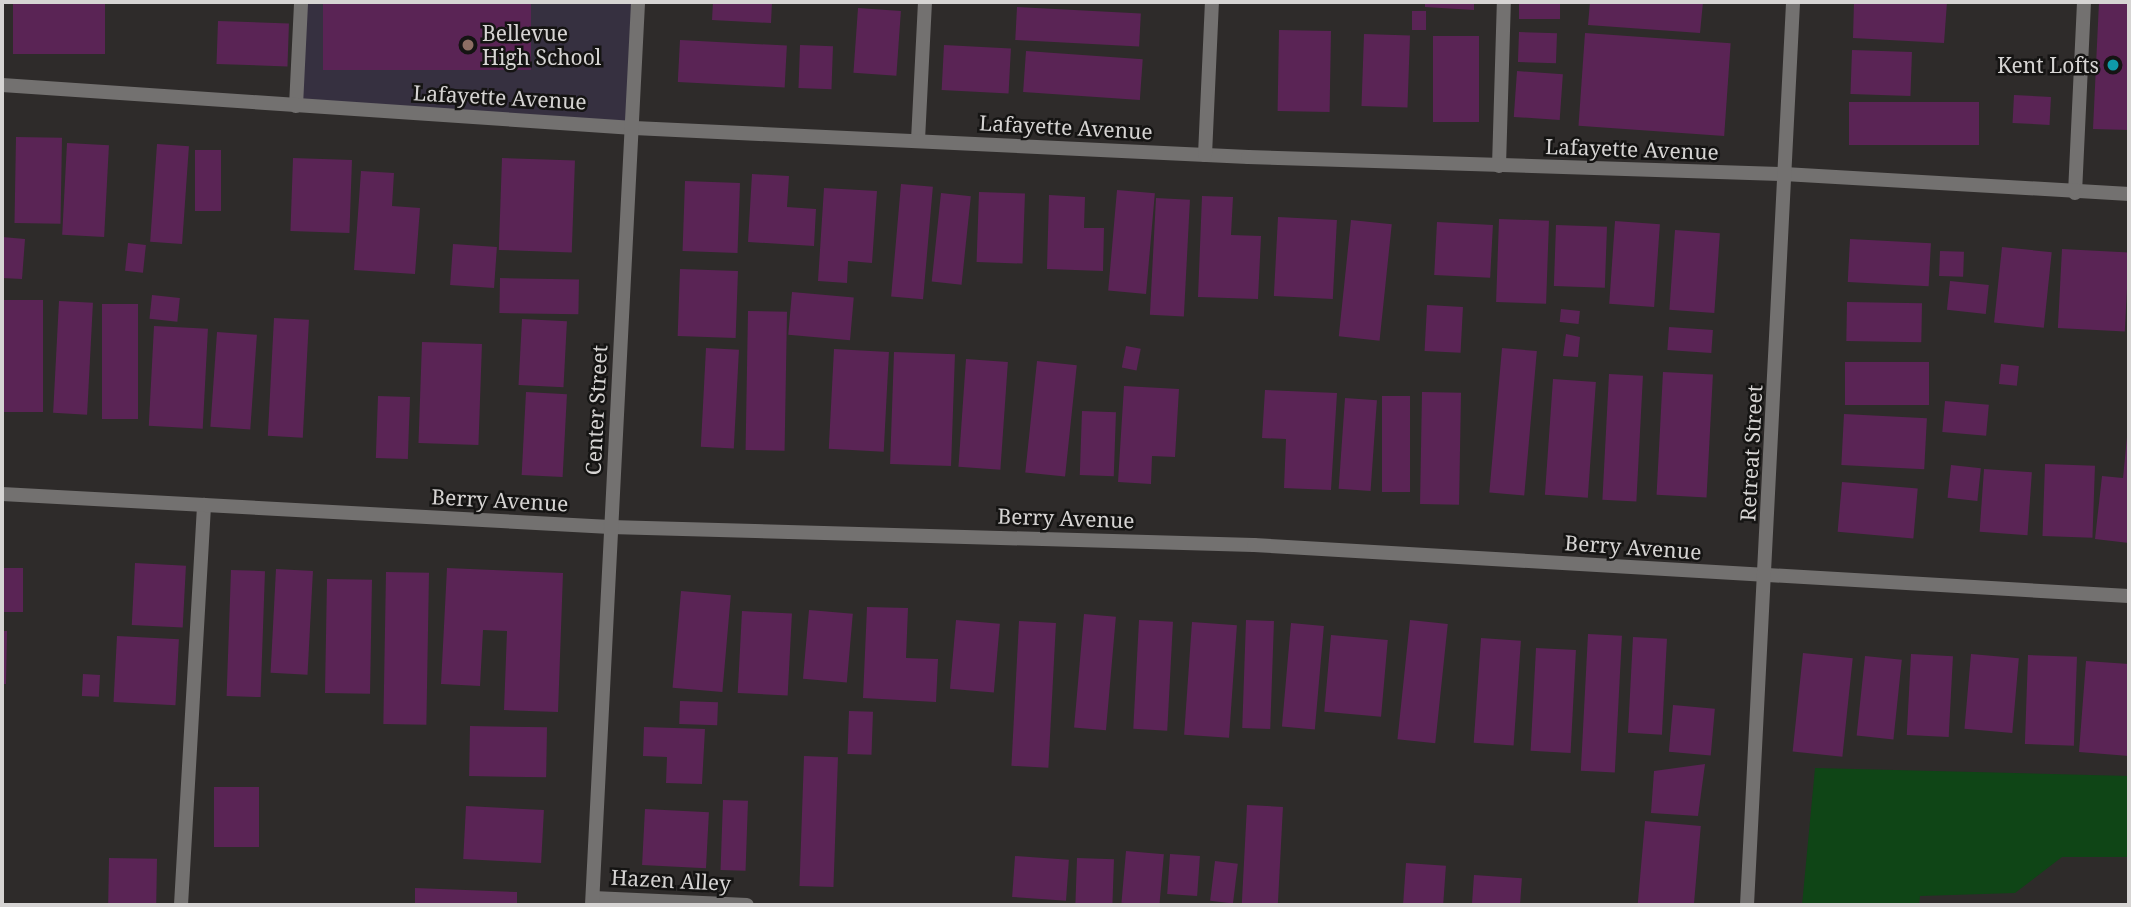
<!DOCTYPE html>
<html>
<head>
<meta charset="utf-8">
<style>
  body { margin:0 }
  #map { position:relative; width:2131px; height:907px; overflow:hidden; background:#2e2b2a; font-family:"Noto Serif",serif }
  div>[style] { position:absolute }
  [style*='--x'] { left:calc(var(--x)*1px); top:calc(var(--y)*1px); width:calc(var(--w)*1px); rotate:calc(var(--a)*1deg) }
  .education>* { inset:0; background:#363040 }
  .green>* { inset:0; background:#0f4516 }
  .building>* { inset:0; background:#5a2455; transform-origin:0 0 }
  .lane>* { height:14px; margin:-7px; padding:0 7px; transform-origin:7px; border-radius:7px; background:#737170 }
  .street>* { height:14px; margin:-7px; padding:0 7px; transform-origin:7px; border-radius:7px; background:#737170 }
  .dots>* { width:19px; height:19px; translate:-50% -50%; box-sizing:border-box; border:4px solid #151413; border-radius:50% }
  span { translate:-50% -50%; white-space:nowrap; text-align:center; line-height:1.15; -webkit-text-stroke:5px #151413; paint-order:stroke }
  .poi-label { font-size:21px; color:#d6d4d3 }
  .left { translate:0 -50%; text-align:left }
  .right { translate:-100% -50%; text-align:right }
  .street-label { font-size:21px; color:#d6d4d3 }
  .frame { position:absolute; inset:0; border:4px solid #d6d4d3; pointer-events:none }
</style>
</head>
<body>
<div id="map">
  <div class="education">
    <i style="clip-path:polygon(301px 2px,638px 2px,634px 128px,296px 106px)"></i>
  </div>
  <div class="green">
    <i style="clip-path:polygon(1815px 768px,2129px 776px,2129px 857px,2062px 857px,2015px 893px,1920px 896px,1919px 905px,1802px 905px)"></i>
  </div>
  <div class="building">
    <i style="left:13px;top:2px;width:92px;height:52px"></i>
    <i style="left:323px;top:2px;width:208px;height:68px"></i>
    <i style="clip-path:polygon(713px 2px,772px 2px,771px 23px,712px 20px)"></i>
    <i style="clip-path:polygon(1425px 2px,1474px 2px,1474px 10px,1425px 7px)"></i>
    <i style="left:1519px;top:2px;width:41px;height:17px"></i>
    <i style="clip-path:polygon(1590px 2px,1703px 2px,1700px 33px,1588px 25px)"></i>
    <i style="clip-path:polygon(1854px 2px,1947px 2px,1944px 43px,1853px 38px)"></i>
    <i style="clip-path:polygon(2099px 2px,2129px 2px,2129px 130px,2093px 129px)"></i>
    <i style="left:1017px;top:7px;width:124px;height:33px;rotate:3deg"></i>
    <i style="left:858px;top:8px;width:43px;height:65px;rotate:4deg"></i>
    <i style="left:1412px;top:11px;width:14px;height:19px"></i>
    <i style="left:218px;top:21px;width:71px;height:43px;rotate:2deg"></i>
    <i style="left:1279px;top:30px;width:52px;height:81px;rotate:1deg"></i>
    <i style="left:1519px;top:32px;width:38px;height:30px;rotate:2deg"></i>
    <i style="left:1585px;top:33px;width:146px;height:93px;rotate:4deg"></i>
    <i style="left:1364px;top:34px;width:46px;height:72px;rotate:2deg"></i>
    <i style="left:1433px;top:36px;width:46px;height:86px"></i>
    <i style="left:680px;top:40px;width:107px;height:42px;rotate:3deg"></i>
    <i style="left:800px;top:45px;width:33px;height:43px;rotate:2deg"></i>
    <i style="left:944px;top:45px;width:67px;height:45px;rotate:3deg"></i>
    <i style="left:1852px;top:50px;width:60px;height:44px;rotate:2deg"></i>
    <i style="left:1026px;top:51px;width:117px;height:41px;rotate:4deg"></i>
    <i style="left:1517px;top:71px;width:46px;height:46px;rotate:4deg"></i>
    <i style="left:2014px;top:95px;width:37px;height:28px;rotate:3deg"></i>
    <i style="left:1979px;top:102px;width:43px;height:130px;rotate:90deg"></i>
    <i style="left:16px;top:137px;width:46px;height:86px;rotate:1deg"></i>
    <i style="left:67px;top:143px;width:42px;height:92px;rotate:3deg"></i>
    <i style="left:157px;top:144px;width:32px;height:98px;rotate:4deg"></i>
    <i style="left:195px;top:150px;width:26px;height:61px"></i>
    <i style="left:293px;top:158px;width:59px;height:73px;rotate:2deg"></i>
    <i style="left:502px;top:158px;width:73px;height:92px;rotate:2deg"></i>
    <i style="clip-path:polygon(361px 171px,394px 173px,392px 206px,420px 208px,415px 274px,354px 270px)"></i>
    <i style="clip-path:polygon(752px 174px,789px 176px,787px 207px,816px 209px,814px 246px,748px 242px)"></i>
    <i style="left:685px;top:181px;width:55px;height:70px;rotate:2deg"></i>
    <i style="left:901px;top:184px;width:32px;height:113px;rotate:5deg"></i>
    <i style="clip-path:polygon(824px 188px,877px 191px,872px 263px,848px 261px,847px 283px,818px 281px)"></i>
    <i style="left:1117px;top:190px;width:38px;height:101px;rotate:5deg"></i>
    <i style="left:979px;top:192px;width:46px;height:70px;rotate:2deg"></i>
    <i style="left:941px;top:193px;width:30px;height:89px;rotate:6deg"></i>
    <i style="clip-path:polygon(1049px 195px,1085px 197px,1084px 228px,1104px 228px,1103px 271px,1047px 269px)"></i>
    <i style="clip-path:polygon(1202px 196px,1233px 197px,1231px 235px,1261px 236px,1258px 299px,1198px 297px)"></i>
    <i style="left:1156px;top:198px;width:34px;height:117px;rotate:3deg"></i>
    <i style="left:1278px;top:217px;width:59px;height:79px;rotate:3deg"></i>
    <i style="left:1499px;top:219px;width:50px;height:83px;rotate:2deg"></i>
    <i style="left:1351px;top:220px;width:41px;height:117px;rotate:6deg"></i>
    <i style="left:1615px;top:221px;width:45px;height:83px;rotate:4deg"></i>
    <i style="left:1437px;top:222px;width:56px;height:53px;rotate:3deg"></i>
    <i style="left:1556px;top:225px;width:51px;height:61px;rotate:2deg"></i>
    <i style="left:1675px;top:230px;width:45px;height:80px;rotate:4deg"></i>
    <i style="clip-path:polygon(2px 237px,25px 239px,22px 279px,2px 278px)"></i>
    <i style="left:1850px;top:239px;width:81px;height:43px;rotate:3deg"></i>
    <i style="left:128px;top:243px;width:18px;height:28px;rotate:6deg"></i>
    <i style="left:453px;top:244px;width:44px;height:41px;rotate:4deg"></i>
    <i style="left:2002px;top:247px;width:50px;height:76px;rotate:6deg"></i>
    <i style="left:2062px;top:249px;width:67px;height:79px;rotate:3deg"></i>
    <i style="left:1940px;top:251px;width:24px;height:25px;rotate:2deg"></i>
    <i style="left:680px;top:269px;width:58px;height:67px;rotate:2deg"></i>
    <i style="left:500px;top:278px;width:79px;height:35px;rotate:1deg"></i>
    <i style="left:1950px;top:281px;width:39px;height:29px;rotate:6deg"></i>
    <i style="left:792px;top:292px;width:62px;height:43px;rotate:5deg"></i>
    <i style="left:152px;top:295px;width:28px;height:24px;rotate:6deg"></i>
    <i style="left:2px;top:300px;width:41px;height:112px"></i>
    <i style="left:59px;top:301px;width:34px;height:112px;rotate:3deg"></i>
    <i style="left:1847px;top:302px;width:75px;height:39px;rotate:1deg"></i>
    <i style="left:102px;top:304px;width:36px;height:115px"></i>
    <i style="left:1427px;top:305px;width:36px;height:46px;rotate:3deg"></i>
    <i style="left:1561px;top:309px;width:19px;height:13px;rotate:6deg"></i>
    <i style="left:748px;top:311px;width:39px;height:139px;rotate:1deg"></i>
    <i style="left:274px;top:318px;width:35px;height:118px;rotate:3deg"></i>
    <i style="left:522px;top:319px;width:45px;height:66px;rotate:3deg"></i>
    <i style="left:154px;top:326px;width:54px;height:100px;rotate:3deg"></i>
    <i style="left:1669px;top:327px;width:44px;height:23px;rotate:4deg"></i>
    <i style="left:217px;top:332px;width:40px;height:95px;rotate:4deg"></i>
    <i style="clip-path:polygon(1566px 334px,1580px 337px,1578px 357px,1563px 356px)"></i>
    <i style="left:422px;top:342px;width:60px;height:101px;rotate:2deg"></i>
    <i style="left:1126px;top:346px;width:15px;height:22px;rotate:11deg"></i>
    <i style="left:706px;top:348px;width:33px;height:99px;rotate:3deg"></i>
    <i style="left:1502px;top:348px;width:35px;height:145px;rotate:5deg"></i>
    <i style="left:834px;top:349px;width:55px;height:100px;rotate:3deg"></i>
    <i style="left:894px;top:352px;width:61px;height:112px;rotate:2deg"></i>
    <i style="left:966px;top:359px;width:42px;height:108px;rotate:4deg"></i>
    <i style="left:1037px;top:361px;width:40px;height:112px;rotate:6deg"></i>
    <i style="left:1929px;top:362px;width:43px;height:84px;rotate:90deg"></i>
    <i style="left:2001px;top:364px;width:18px;height:20px;rotate:6deg"></i>
    <i style="left:1663px;top:372px;width:50px;height:123px;rotate:3deg"></i>
    <i style="left:1609px;top:374px;width:34px;height:126px;rotate:3deg"></i>
    <i style="left:1553px;top:379px;width:43px;height:116px;rotate:4deg"></i>
    <i style="clip-path:polygon(1124px 386px,1179px 389px,1175px 457px,1152px 456px,1151px 484px,1118px 482px)"></i>
    <i style="clip-path:polygon(1265px 390px,1337px 393px,1331px 490px,1284px 488px,1286px 439px,1262px 438px)"></i>
    <i style="left:526px;top:392px;width:41px;height:83px;rotate:3deg"></i>
    <i style="left:1422px;top:392px;width:39px;height:112px;rotate:1deg"></i>
    <i style="left:378px;top:396px;width:32px;height:62px;rotate:2deg"></i>
    <i style="left:1382px;top:396px;width:28px;height:96px"></i>
    <i style="left:1345px;top:398px;width:32px;height:91px;rotate:4deg"></i>
    <i style="left:1945px;top:401px;width:44px;height:31px;rotate:5deg"></i>
    <i style="left:1082px;top:411px;width:34px;height:64px;rotate:2deg"></i>
    <i style="left:1844px;top:414px;width:83px;height:51px;rotate:3deg"></i>
    <i style="clip-path:polygon(2127px 437px,2129px 543px,2095px 539px,2102px 476px,2123px 478px)"></i>
    <i style="left:2045px;top:464px;width:50px;height:72px;rotate:2deg"></i>
    <i style="left:1951px;top:465px;width:30px;height:33px;rotate:6deg"></i>
    <i style="left:1984px;top:469px;width:48px;height:63px;rotate:4deg"></i>
    <i style="left:1842px;top:482px;width:76px;height:50px;rotate:5deg"></i>
    <i style="left:135px;top:563px;width:51px;height:62px;rotate:3deg"></i>
    <i style="left:2px;top:568px;width:21px;height:44px"></i>
    <i style="clip-path:polygon(447px 568px,563px 573px,558px 712px,504px 710px,507px 631px,483px 630px,480px 686px,441px 684px)"></i>
    <i style="left:276px;top:569px;width:37px;height:104px;rotate:3deg"></i>
    <i style="left:231px;top:570px;width:34px;height:126px;rotate:2deg"></i>
    <i style="left:386px;top:572px;width:43px;height:152px;rotate:1deg"></i>
    <i style="left:327px;top:579px;width:45px;height:114px;rotate:1deg"></i>
    <i style="left:681px;top:591px;width:50px;height:97px;rotate:5deg"></i>
    <i style="clip-path:polygon(867px 607px,908px 608px,906px 658px,938px 659px,936px 702px,863px 698px)"></i>
    <i style="left:809px;top:610px;width:44px;height:69px;rotate:5deg"></i>
    <i style="left:742px;top:611px;width:50px;height:82px;rotate:3deg"></i>
    <i style="left:1084px;top:614px;width:32px;height:114px;rotate:5deg"></i>
    <i style="left:956px;top:620px;width:44px;height:69px;rotate:5deg"></i>
    <i style="left:1139px;top:620px;width:34px;height:109px;rotate:3deg"></i>
    <i style="left:1246px;top:620px;width:28px;height:108px;rotate:2deg"></i>
    <i style="left:1410px;top:620px;width:38px;height:120px;rotate:6deg"></i>
    <i style="left:1019px;top:621px;width:37px;height:145px;rotate:3deg"></i>
    <i style="left:1192px;top:622px;width:45px;height:113px;rotate:4deg"></i>
    <i style="left:1291px;top:623px;width:33px;height:104px;rotate:5deg"></i>
    <i style="clip-path:polygon(2px 631px,7px 631px,6px 684px,2px 684px)"></i>
    <i style="left:1588px;top:634px;width:34px;height:137px;rotate:3deg"></i>
    <i style="left:1331px;top:635px;width:57px;height:77px;rotate:5deg"></i>
    <i style="left:117px;top:636px;width:62px;height:66px;rotate:3deg"></i>
    <i style="left:1633px;top:637px;width:34px;height:96px;rotate:3deg"></i>
    <i style="left:1481px;top:638px;width:40px;height:105px;rotate:4deg"></i>
    <i style="left:1536px;top:648px;width:40px;height:103px;rotate:3deg"></i>
    <i style="left:1803px;top:653px;width:50px;height:99px;rotate:6deg"></i>
    <i style="left:1911px;top:654px;width:42px;height:81px;rotate:3deg"></i>
    <i style="left:1971px;top:654px;width:48px;height:75px;rotate:5deg"></i>
    <i style="left:2028px;top:655px;width:49px;height:89px;rotate:2deg"></i>
    <i style="left:1865px;top:656px;width:37px;height:80px;rotate:6deg"></i>
    <i style="clip-path:polygon(2086px 661px,2129px 664px,2129px 756px,2079px 752px)"></i>
    <i style="left:83px;top:674px;width:17px;height:22px;rotate:3deg"></i>
    <i style="left:680px;top:701px;width:38px;height:23px;rotate:2deg"></i>
    <i style="left:1673px;top:705px;width:42px;height:47px;rotate:5deg"></i>
    <i style="left:849px;top:711px;width:24px;height:43px;rotate:2deg"></i>
    <i style="left:470px;top:726px;width:77px;height:50px;rotate:1deg"></i>
    <i style="clip-path:polygon(644px 727px,705px 729px,702px 784px,666px 783px,667px 757px,643px 756px)"></i>
    <i style="left:804px;top:756px;width:34px;height:130px;rotate:2deg"></i>
    <i style="clip-path:polygon(1705px 764px,1698px 816px,1651px 813px,1654px 771px)"></i>
    <i style="left:214px;top:787px;width:45px;height:60px"></i>
    <i style="left:723px;top:800px;width:25px;height:70px;rotate:2deg"></i>
    <i style="left:1247px;top:805px;width:36px;height:100px;rotate:3deg"></i>
    <i style="left:466px;top:806px;width:78px;height:53px;rotate:3deg"></i>
    <i style="left:645px;top:809px;width:64px;height:56px;rotate:3deg"></i>
    <i style="left:1645px;top:821px;width:56px;height:84px;rotate:5deg"></i>
    <i style="left:1126px;top:851px;width:38px;height:52px;rotate:5deg"></i>
    <i style="left:1170px;top:854px;width:30px;height:40px;rotate:4deg"></i>
    <i style="left:1015px;top:856px;width:54px;height:41px;rotate:4deg"></i>
    <i style="left:109px;top:858px;width:48px;height:47px;rotate:1deg"></i>
    <i style="left:1077px;top:858px;width:37px;height:47px;rotate:2deg"></i>
    <i style="left:1215px;top:861px;width:23px;height:40px;rotate:7deg"></i>
    <i style="left:1406px;top:863px;width:40px;height:42px;rotate:4deg"></i>
    <i style="left:1474px;top:875px;width:48px;height:30px;rotate:4deg"></i>
    <i style="clip-path:polygon(415px 888px,517px 892px,517px 905px,415px 905px)"></i>
  </div>
  <div class="lane">
    <i style="--x:296;--y:106;--w:104;--a:-87.2"></i>
    <i style="--x:918;--y:140;--w:138;--a:-87.1"></i>
    <i style="--x:1499;--y:166;--w:164;--a:-88.3"></i>
    <i style="--x:2075;--y:193;--w:191;--a:-87.3"></i>
    <i style="--x:593;--y:898;--w:154;--a:2.6"></i>
    <i style="--x:181;--y:905;--w:401;--a:-86.7"></i>
  </div>
  <div class="street">
    <i style="--x:2;--y:85;--w:633;--a:3.89"></i>
    <i style="--x:634;--y:128;--w:615;--a:2.7"></i>
    <i style="--x:1248;--y:157;--w:536;--a:1.82"></i>
    <i style="--x:1784;--y:174;--w:346;--a:3.3"></i>
    <i style="--x:1205;--y:155;--w:153;--a:-87.4"></i>
    <i style="--x:2;--y:494;--w:609;--a:3.11"></i>
    <i style="--x:610;--y:527;--w:644;--a:1.6"></i>
    <i style="--x:1254;--y:545;--w:876;--a:3.34"></i>
    <i style="--x:592;--y:905;--w:904;--a:-87.08"></i>
    <i style="--x:1747;--y:905;--w:904;--a:-87.08"></i>
  </div>
  <div class="dots">
    <i style="left:468px;top:45px;background:#8d6e63"></i>
    <i style="left:2113px;top:65px;background:#0f9aa8"></i>
  </div>
  <div class="poi-label">
    <span class="left" style="left:482px;top:45px">Bellevue<br>High School</span>
    <span class="right" style="left:2099px;top:65px">Kent Lofts</span>
  </div>
  <div class="street-label">
    <span style="left:500px;top:97px;rotate:3deg">Lafayette Avenue</span>
    <span style="left:1066px;top:127px;rotate:3deg">Lafayette Avenue</span>
    <span style="left:1632px;top:149px;rotate:2deg">Lafayette Avenue</span>
    <span style="left:596px;top:410px;rotate:-87deg">Center Street</span>
    <span style="left:1751px;top:453px;rotate:-87deg">Retreat Street</span>
    <span style="left:500px;top:500px;rotate:3deg">Berry Avenue</span>
    <span style="left:1066px;top:518px;rotate:2deg">Berry Avenue</span>
    <span style="left:1633px;top:547px;rotate:4deg">Berry Avenue</span>
    <span style="left:671px;top:880px;rotate:3deg">Hazen Alley</span>
  </div>
  <div class="frame"></div>
</div>
</body>
</html>
